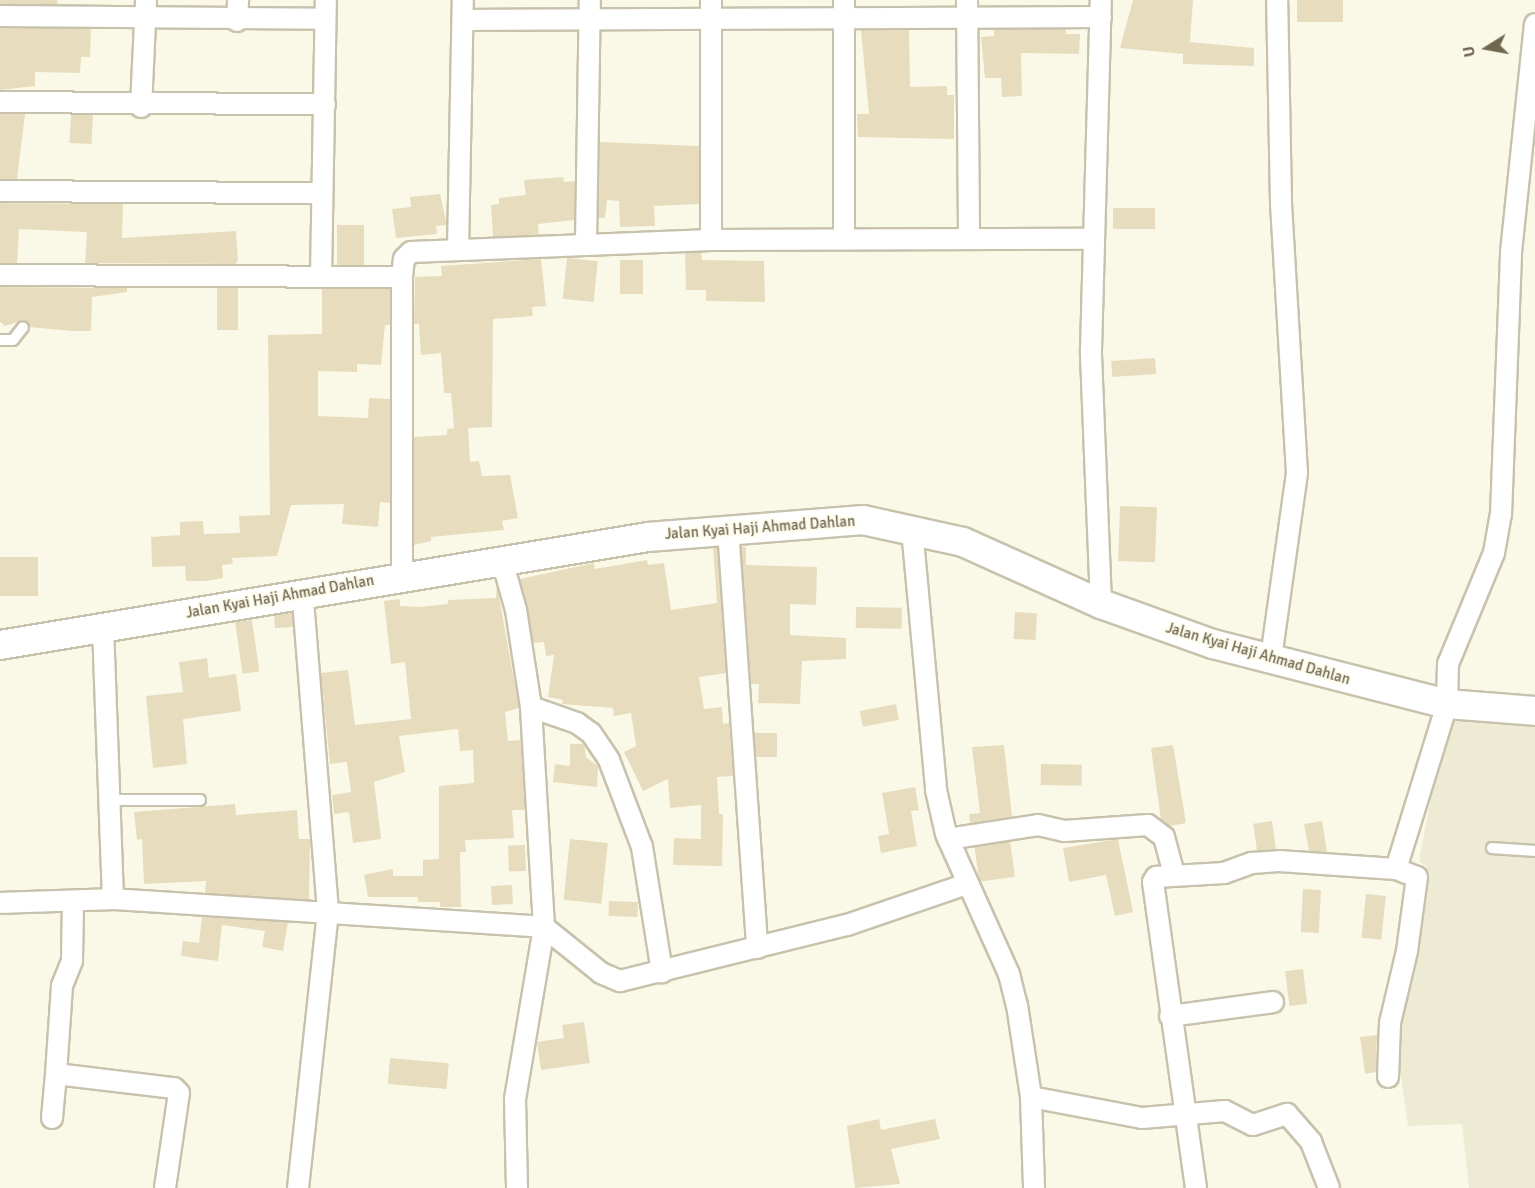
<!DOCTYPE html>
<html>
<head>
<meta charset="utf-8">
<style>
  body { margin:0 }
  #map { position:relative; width:1535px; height:1188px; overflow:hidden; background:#faf9e8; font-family:Signika,sans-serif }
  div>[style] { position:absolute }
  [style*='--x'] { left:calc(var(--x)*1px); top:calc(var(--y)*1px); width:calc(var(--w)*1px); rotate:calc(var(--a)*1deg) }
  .residential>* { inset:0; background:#eeebd5 }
  .building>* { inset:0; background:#e7ddbe; transform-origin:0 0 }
  .roads { filter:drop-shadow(2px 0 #c8c2ad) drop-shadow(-2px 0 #c8c2ad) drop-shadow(0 2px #c8c2ad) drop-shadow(0 -2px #c8c2ad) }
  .lane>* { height:10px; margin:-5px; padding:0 5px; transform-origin:5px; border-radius:5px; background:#fff }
  .street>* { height:20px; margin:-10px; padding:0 10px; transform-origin:10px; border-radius:10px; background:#fff }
  .secondary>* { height:28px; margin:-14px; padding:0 14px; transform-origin:14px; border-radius:14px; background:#fff }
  span { translate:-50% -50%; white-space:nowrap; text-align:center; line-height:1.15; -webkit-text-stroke:4.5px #fdfcee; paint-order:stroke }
  .street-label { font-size:15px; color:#71674f }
  .north { position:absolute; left:1457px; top:18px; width:60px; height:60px; -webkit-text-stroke:4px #fdfcee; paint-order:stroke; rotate:259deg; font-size:16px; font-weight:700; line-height:24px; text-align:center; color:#71674f }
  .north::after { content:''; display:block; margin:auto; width:21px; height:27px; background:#71674f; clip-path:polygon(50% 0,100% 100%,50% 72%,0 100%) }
</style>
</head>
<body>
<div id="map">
  <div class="residential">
    <i style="clip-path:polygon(1446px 720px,1535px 726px,1535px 1188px,1469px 1188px,1462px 1124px,1408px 1126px,1399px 1063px,1403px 1000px,1420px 927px,1427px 867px,1419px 861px)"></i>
  </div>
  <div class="building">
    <i style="clip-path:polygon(0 0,57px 0,58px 5px,0 4px)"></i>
    <i style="clip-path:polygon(1133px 0,1193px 0,1190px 42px,1254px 48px,1254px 66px,1183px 64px,1183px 54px,1120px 48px)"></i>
    <i style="left:1297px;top:0;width:46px;height:22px"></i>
    <i style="clip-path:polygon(0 28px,91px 29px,90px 57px,81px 57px,80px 73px,35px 72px,35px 86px,0 90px)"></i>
    <i style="clip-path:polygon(1066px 29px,1066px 34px,1080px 34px,1079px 54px,1021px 53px,1022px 96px,1002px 97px,1001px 78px,985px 78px,981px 37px,994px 36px,994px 30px)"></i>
    <i style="clip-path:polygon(861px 30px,909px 30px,910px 87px,947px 86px,947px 95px,954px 95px,954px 139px,858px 137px,857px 114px,869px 114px)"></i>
    <i style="clip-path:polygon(0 114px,25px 114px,17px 179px,0 179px)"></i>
    <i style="left:71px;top:114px;width:22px;height:29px;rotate:3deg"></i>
    <i style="clip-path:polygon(600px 142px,699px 146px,699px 204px,654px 206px,655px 226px,620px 227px,619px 201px,607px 200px,605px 218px,598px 218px)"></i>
    <i style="clip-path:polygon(563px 177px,564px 182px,575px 181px,574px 220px,538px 224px,539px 235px,493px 237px,491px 205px,499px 204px,499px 198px,526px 195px,524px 180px)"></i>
    <i style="clip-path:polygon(440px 194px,447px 225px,436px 226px,437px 234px,396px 238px,392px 209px,411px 207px,410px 197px)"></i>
    <i style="clip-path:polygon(0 203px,123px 204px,122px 238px,236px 231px,238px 260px,236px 264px,85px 263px,87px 232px,19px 229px,17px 263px,0 263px)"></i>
    <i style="left:1155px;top:208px;width:21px;height:42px;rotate:90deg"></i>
    <i style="left:337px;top:225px;width:27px;height:40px"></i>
    <i style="clip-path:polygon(701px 252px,702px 260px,764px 261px,765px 302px,706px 301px,706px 290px,686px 290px,685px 253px)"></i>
    <i style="left:567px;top:258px;width:31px;height:41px;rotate:6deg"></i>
    <i style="clip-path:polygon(541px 259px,546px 306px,532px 307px,533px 316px,493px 319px,492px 427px,468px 428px,470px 462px,479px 461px,482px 476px,510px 475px,518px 518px,502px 521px,504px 530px,431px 537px,431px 541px,414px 545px,414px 437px,447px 435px,447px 429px,454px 428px,451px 393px,444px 393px,441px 353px,421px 355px,419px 324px,414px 324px,415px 277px,442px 276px,441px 266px)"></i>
    <i style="left:620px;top:260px;width:23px;height:34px"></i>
    <i style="clip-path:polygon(0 287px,127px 288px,127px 292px,92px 297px,91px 331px,72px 331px,30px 327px,23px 320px,5px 326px,0 322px)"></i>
    <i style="left:217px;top:288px;width:21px;height:42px"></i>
    <i style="clip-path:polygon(322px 289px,390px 289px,390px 325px,385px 325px,381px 365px,357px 364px,357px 372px,318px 371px,318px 416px,368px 418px,369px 398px,390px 399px,390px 503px,380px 502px,378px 527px,342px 524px,344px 504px,291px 505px,277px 556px,232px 558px,233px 564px,222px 565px,223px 578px,206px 581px,186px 581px,185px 566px,152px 567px,151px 537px,180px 535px,180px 522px,203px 521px,204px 534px,240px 533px,239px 516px,270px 515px,268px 335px,322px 334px)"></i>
    <i style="left:1155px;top:358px;width:16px;height:44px;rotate:86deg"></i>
    <i style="left:1120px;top:506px;width:37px;height:55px;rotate:2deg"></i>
    <i style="clip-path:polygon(741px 547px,746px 547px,746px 565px,817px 567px,816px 605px,790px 604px,790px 635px,846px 638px,846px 659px,802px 661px,800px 704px,758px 703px,759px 684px,751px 684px)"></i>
    <i style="clip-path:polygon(713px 548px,717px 548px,726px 673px,699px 677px,704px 709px,722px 707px,723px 724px,729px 723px,733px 776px,717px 777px,719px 814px,723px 814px,722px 866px,673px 865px,674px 838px,701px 839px,701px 805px,670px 808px,668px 779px,643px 791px,624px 752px,636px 746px,631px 713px,614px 716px,613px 708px,562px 704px,563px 700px,548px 697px,554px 655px,546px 656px,544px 642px,533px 643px,520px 579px,594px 563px,595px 569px,647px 560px,648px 565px,664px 563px,671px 610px,717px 603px)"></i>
    <i style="left:0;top:557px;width:38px;height:39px"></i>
    <i style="clip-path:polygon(497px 585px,519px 708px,505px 712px,508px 741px,521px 740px,525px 810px,512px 810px,514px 838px,465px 840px,466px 852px,460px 852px,461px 907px,440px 907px,440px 902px,418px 902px,418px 897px,368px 897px,364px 875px,393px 869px,393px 876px,423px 876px,423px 860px,439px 859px,439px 786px,474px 783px,473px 750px,460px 751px,458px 729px,399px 736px,405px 772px,374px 782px,381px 839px,353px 843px,349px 812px,334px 814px,332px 795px,351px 792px,347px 762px,330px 764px,321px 673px,348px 670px,355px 725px,411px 719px,405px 662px,391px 664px,384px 601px,400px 599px,400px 606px,419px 607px,448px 604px,448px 600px,496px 598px)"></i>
    <i style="left:856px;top:607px;width:46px;height:21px;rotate:1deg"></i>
    <i style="left:1015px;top:612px;width:22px;height:27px;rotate:3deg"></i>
    <i style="left:292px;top:613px;width:14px;height:18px;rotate:86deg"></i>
    <i style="left:252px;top:620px;width:52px;height:17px;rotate:82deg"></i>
    <i style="clip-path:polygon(207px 658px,209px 678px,236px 674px,241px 711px,183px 719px,187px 764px,153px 768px,146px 696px,183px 692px,179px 662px)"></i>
    <i style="left:896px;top:704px;width:16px;height:37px;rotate:79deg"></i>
    <i style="left:754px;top:733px;width:23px;height:24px"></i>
    <i style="clip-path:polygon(570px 744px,584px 744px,586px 757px,598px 766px,597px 787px,553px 782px,555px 764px,570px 766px)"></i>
    <i style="clip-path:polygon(1004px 745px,1012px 817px,970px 823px,969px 814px,980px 813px,972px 747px)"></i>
    <i style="clip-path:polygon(1173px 745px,1186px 823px,1170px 826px,1161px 820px,1151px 748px)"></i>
    <i style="left:1041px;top:764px;width:41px;height:21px;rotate:1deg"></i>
    <i style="clip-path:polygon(915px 787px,919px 810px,911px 811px,917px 846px,881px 853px,878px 836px,889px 834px,882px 793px)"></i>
    <i style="clip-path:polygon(235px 804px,236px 815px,297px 810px,299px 839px,310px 839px,309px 900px,205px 893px,206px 881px,144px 884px,142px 839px,137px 840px,134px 812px)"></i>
    <i style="left:1272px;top:821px;width:28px;height:19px;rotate:82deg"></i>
    <i style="clip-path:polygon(1322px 821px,1327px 852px,1309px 851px,1304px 824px)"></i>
    <i style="left:570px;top:839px;width:38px;height:61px;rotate:6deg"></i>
    <i style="clip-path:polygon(1118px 839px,1133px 912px,1115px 916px,1106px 875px,1069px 882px,1063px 848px)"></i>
    <i style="left:1010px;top:841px;width:36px;height:36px;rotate:82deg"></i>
    <i style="left:525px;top:845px;width:26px;height:17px;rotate:88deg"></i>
    <i style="left:512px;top:885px;width:19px;height:21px;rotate:87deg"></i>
    <i style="left:1303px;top:889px;width:18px;height:43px;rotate:3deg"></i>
    <i style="left:1366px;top:894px;width:20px;height:44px;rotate:6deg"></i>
    <i style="left:609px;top:901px;width:29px;height:15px;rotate:2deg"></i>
    <i style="clip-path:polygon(202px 917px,288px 922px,283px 951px,262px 947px,265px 931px,222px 925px,218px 961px,181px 956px,183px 941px,199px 943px)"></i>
    <i style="left:1303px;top:969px;width:35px;height:18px;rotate:83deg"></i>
    <i style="clip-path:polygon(584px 1022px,590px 1063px,541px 1070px,537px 1042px,564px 1038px,562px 1025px)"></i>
    <i style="clip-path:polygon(1377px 1035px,1376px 1072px,1365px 1074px,1360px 1037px)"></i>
    <i style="left:390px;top:1058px;width:59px;height:26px;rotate:5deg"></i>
    <i style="clip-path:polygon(879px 1119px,881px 1130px,935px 1119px,940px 1139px,891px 1149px,900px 1184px,855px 1188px,847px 1126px)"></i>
  </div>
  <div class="roads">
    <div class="lane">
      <i style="--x:0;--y:340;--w:13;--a:0"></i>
      <i style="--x:13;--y:340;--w:16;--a:-52"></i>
      <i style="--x:108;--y:800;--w:92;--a:0"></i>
      <i style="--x:1492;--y:848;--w:43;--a:4"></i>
    </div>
    <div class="street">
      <i style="--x:967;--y:0;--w:238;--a:89.5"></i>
      <i style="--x:0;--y:16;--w:325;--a:0.5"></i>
      <i style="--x:463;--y:20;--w:638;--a:-0.27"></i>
      <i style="--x:237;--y:21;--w:21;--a:-87"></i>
      <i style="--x:0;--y:102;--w:325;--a:0.4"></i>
      <i style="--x:141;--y:107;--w:107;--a:-87.3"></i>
      <i style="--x:0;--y:191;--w:321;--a:0.4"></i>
      <i style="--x:844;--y:238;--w:238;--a:-90"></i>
      <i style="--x:711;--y:240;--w:240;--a:-90"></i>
      <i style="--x:586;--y:243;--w:243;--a:-89.1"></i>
      <i style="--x:458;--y:250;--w:250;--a:-88.9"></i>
      <i style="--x:0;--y:275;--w:402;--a:0.3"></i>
      <i style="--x:321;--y:277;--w:277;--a:-89"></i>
      <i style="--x:728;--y:529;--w:420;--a:86"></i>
      <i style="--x:912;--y:529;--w:262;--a:84.7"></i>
      <i style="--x:936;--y:790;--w:45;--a:77.2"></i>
      <i style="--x:946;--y:834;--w:154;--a:65.8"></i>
      <i style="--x:1009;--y:974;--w:32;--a:76"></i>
      <i style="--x:1017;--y:1005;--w:93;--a:81.3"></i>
      <i style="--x:1031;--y:1097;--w:91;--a:88.1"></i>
      <i style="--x:402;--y:577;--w:300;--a:-90"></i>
      <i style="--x:402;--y:277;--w:18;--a:-84"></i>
      <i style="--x:404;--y:259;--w:10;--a:-45"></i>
      <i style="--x:411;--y:252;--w:300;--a:-2.3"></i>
      <i style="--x:711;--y:240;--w:381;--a:-0.2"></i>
      <i style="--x:1101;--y:604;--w:254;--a:-92.3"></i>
      <i style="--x:1091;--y:350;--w:350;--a:-88.4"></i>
      <i style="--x:1271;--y:658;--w:187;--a:-82"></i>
      <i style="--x:1297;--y:473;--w:271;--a:-93.4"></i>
      <i style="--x:1281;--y:202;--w:202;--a:-91.1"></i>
      <i style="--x:531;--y:707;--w:49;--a:19.2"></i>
      <i style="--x:577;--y:723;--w:17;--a:36"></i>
      <i style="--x:591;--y:733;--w:32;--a:56"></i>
      <i style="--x:609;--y:760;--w:93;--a:69.2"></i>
      <i style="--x:642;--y:847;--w:127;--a:80.9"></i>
      <i style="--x:948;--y:839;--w:91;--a:-8.8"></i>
      <i style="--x:1038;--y:825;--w:27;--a:13"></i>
      <i style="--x:1064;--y:831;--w:84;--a:-4.1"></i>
      <i style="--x:1148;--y:825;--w:20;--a:37"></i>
      <i style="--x:1164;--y:837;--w:38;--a:75"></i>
      <i style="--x:1396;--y:869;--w:173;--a:-72.8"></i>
      <i style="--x:1447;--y:704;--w:40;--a:-88.6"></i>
      <i style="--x:1448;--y:664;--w:120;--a:-67.5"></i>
      <i style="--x:1494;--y:553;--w:39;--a:-80"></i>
      <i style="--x:1501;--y:515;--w:263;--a:-87.8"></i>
      <i style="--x:1511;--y:252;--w:229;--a:-84"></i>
      <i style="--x:113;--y:899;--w:432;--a:3.7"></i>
      <i style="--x:544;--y:927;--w:220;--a:-93.4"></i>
      <i style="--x:531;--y:707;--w:98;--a:-98.8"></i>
      <i style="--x:516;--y:610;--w:48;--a:-105.8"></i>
      <i style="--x:73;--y:902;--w:59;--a:91"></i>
      <i style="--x:72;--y:961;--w:27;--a:112"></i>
      <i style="--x:62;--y:986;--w:88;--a:93.9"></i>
      <i style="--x:56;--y:1074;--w:119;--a:6.8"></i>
      <i style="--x:174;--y:1088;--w:7;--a:45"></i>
      <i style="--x:179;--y:1093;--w:96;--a:98.4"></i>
      <i style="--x:0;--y:903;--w:113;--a:-2"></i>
      <i style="--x:113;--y:899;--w:271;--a:-92.1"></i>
      <i style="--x:1170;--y:1016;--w:104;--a:-7.7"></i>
      <i style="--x:1031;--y:1097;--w:113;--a:10.7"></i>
      <i style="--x:1142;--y:1118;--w:83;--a:-4.8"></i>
      <i style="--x:1225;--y:1111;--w:31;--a:27"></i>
      <i style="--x:1253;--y:1125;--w:36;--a:-18"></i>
      <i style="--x:1287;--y:1114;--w:37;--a:49"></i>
      <i style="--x:1311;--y:1142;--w:49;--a:68.6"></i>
      <i style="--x:52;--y:1118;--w:44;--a:-84.8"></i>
      <i style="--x:298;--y:1188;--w:279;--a:-83.8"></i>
      <i style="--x:328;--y:911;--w:321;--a:-94.6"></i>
      <i style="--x:517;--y:1188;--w:89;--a:-91.3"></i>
      <i style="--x:515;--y:1099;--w:174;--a:-80.4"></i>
      <i style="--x:544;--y:927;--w:73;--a:38.9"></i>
      <i style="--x:601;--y:973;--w:21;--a:23"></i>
      <i style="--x:620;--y:981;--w:234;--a:-13.9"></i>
      <i style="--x:847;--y:925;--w:127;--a:-18.9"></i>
      <i style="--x:1196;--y:1188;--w:309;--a:-98"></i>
      <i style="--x:1153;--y:882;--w:6;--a:-59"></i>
      <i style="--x:1156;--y:877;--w:68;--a:-3.4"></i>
      <i style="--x:1224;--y:873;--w:30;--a:-20"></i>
      <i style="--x:1252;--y:863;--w:27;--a:-4"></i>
      <i style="--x:1279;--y:861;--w:117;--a:3.9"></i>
      <i style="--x:1396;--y:869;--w:22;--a:21"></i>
      <i style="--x:1417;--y:877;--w:75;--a:97.7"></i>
      <i style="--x:1407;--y:951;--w:74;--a:103.3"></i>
      <i style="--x:1390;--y:1023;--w:54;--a:92.1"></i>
    </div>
    <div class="secondary">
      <i style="--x:0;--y:645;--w:657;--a:-9.46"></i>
      <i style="--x:648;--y:537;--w:216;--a:-4.5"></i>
      <i style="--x:863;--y:520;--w:102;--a:12.4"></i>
      <i style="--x:963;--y:542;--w:151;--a:24.2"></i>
      <i style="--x:1101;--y:604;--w:119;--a:19.7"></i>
      <i style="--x:1213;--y:644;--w:242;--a:14.4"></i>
      <i style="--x:1447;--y:704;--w:88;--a:4.5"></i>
    </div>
  </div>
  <div class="street-label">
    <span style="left:760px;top:528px;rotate:-4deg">Jalan Kyai Haji Ahmad Dahlan</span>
    <span style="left:280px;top:597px;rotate:-10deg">Jalan Kyai Haji Ahmad Dahlan</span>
    <span style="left:1258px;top:654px;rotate:16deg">Jalan Kyai Haji Ahmad Dahlan</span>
  </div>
  <div class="north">U</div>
</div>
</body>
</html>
